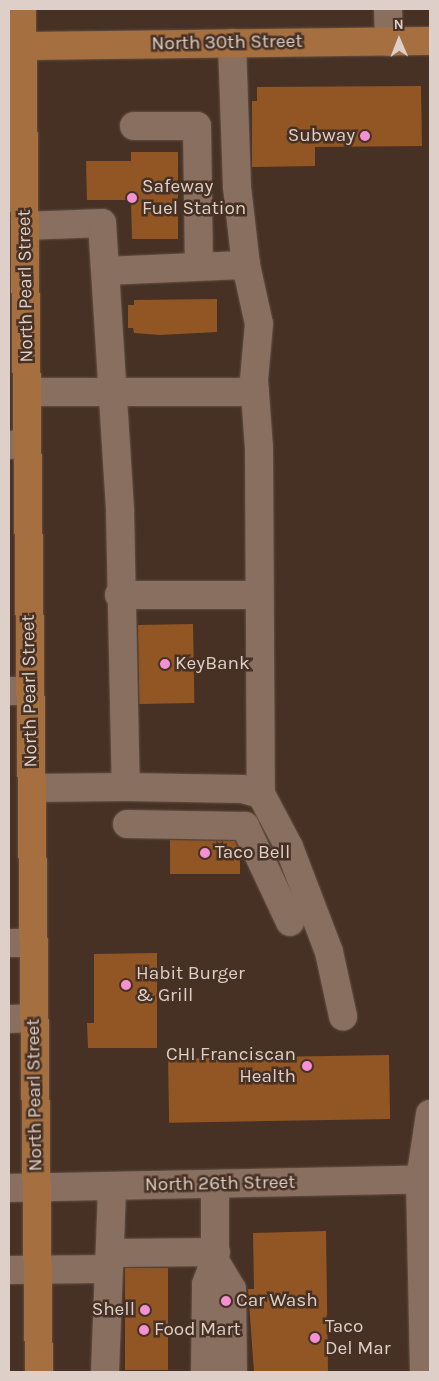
<!DOCTYPE html>
<style>
body{margin:0}
#map{position:relative;width:439px;height:1381px;overflow:hidden;background:#473124;font-family:Karla,sans-serif}
div>[style]{position:absolute}
.building>*{inset:0;background:#925624;transform-origin:0 0}
.roads{filter:drop-shadow(0 0 1px #625045) drop-shadow(0 0 1px #625045)}
.minor>*{height:28px;margin:-14px;padding:0 14px;transform-origin:14px;border-radius:14px;background:#886f60}
.major>*{height:28px;margin:-14px;padding:0 14px;transform-origin:14px;border-radius:14px;background:#a56f3f}
.dots>*{width:14px;height:14px;translate:-50% -50%;box-sizing:border-box;border:2px solid #473124;border-radius:50%}
span{translate:-50% -50%;white-space:nowrap;text-align:center;line-height:1.15;-webkit-text-stroke:5px #473124;paint-order:stroke}
.street-label{font-size:19px;color:#ded0c8}
.poi-label{font-size:19px;color:#ded0c8}
.right{translate:-100% -50%;text-align:right}
.left{translate:0 -50%;text-align:left}
.frame{position:absolute;inset:0;border:10px solid #ded0c8;pointer-events:none}
.north{position:absolute;left:374px;top:15px;width:50px;height:50px;-webkit-text-stroke:4px #473124;paint-order:stroke;rotate:359deg;font-size:14px;font-weight:700;line-height:20px;text-align:center;color:#ded0c8}
.north::after{content:'';display:block;margin:auto;width:18px;height:22px;background:#ded0c8;clip-path:polygon(50% 0,100% 100%,50% 72%,0 100%)}
</style>
<div id="map">
<div class="building">
<i style="clip-path:polygon(421px 86px,422px 146px,315px 147px,315px 166px,252px 167px,252px 101px,257px 101px,257px 87px)"></i>
<i style="clip-path:polygon(131px 152px,178px 152px,178px 239px,132px 239px,131px 200px,87px 200px,86px 161px,131px 161px)"></i>
<i style="clip-path:polygon(217px 299px,217px 332px,160px 335px,134px 333px,133px 328px,128px 328px,128px 305px,134px 305px,134px 300px)"></i>
<i style="left:193px;top:624px;width:79px;height:55px;rotate:89deg"></i>
<i style="clip-path:polygon(170px 840px,235px 841px,240px 852px,240px 874px,170px 874px)"></i>
<i style="clip-path:polygon(157px 953px,157px 1048px,88px 1048px,87px 1023px,94px 1023px,94px 954px)"></i>
<i style="left:389px;top:1055px;width:64px;height:221px;rotate:89deg"></i>
<i style="clip-path:polygon(326px 1231px,328px 1372px,254px 1372px,248px 1289px,254px 1289px,253px 1233px)"></i>
<i style="left:125px;top:1268px;width:43px;height:102px"></i>
</div>
<div class="roads">
<div class="minor">
<i style="left:388px;top:9px;width:33px;rotate:88deg"></i>
<i style="left:232px;top:43px;width:144px;rotate:88deg"></i>
<i style="left:237px;top:187px;width:79px;rotate:83.4deg"></i>
<i style="left:246px;top:265px;width:60px;rotate:77.6deg"></i>
<i style="left:259px;top:324px;width:56px;rotate:95.1deg"></i>
<i style="left:254px;top:380px;width:68px;rotate:85.8deg"></i>
<i style="left:259px;top:448px;width:346px;rotate:89.7deg"></i>
<i style="left:261px;top:794px;width:60px;rotate:62.2deg"></i>
<i style="left:289px;top:847px;width:112px;rotate:69.1deg"></i>
<i style="left:329px;top:952px;width:66px;rotate:77.7deg"></i>
<i style="left:134px;top:126px;width:63px"></i>
<i style="left:197px;top:126px;width:140px;rotate:89.2deg"></i>
<i style="left:25px;top:226px;width:77px;rotate:-2.2deg"></i>
<i style="left:102px;top:223px;width:289px;rotate:86.4deg"></i>
<i style="left:120px;top:511px;width:276px;rotate:88.8deg"></i>
<i style="left:126px;top:787px;width:94px;rotate:179.4deg"></i>
<i style="left:107px;top:271px;width:139px;rotate:-2.5deg"></i>
<i style="left:27px;top:392px;width:228px"></i>
<i style="left:9px;top:445px;width:18px;rotate:-3deg"></i>
<i style="left:119px;top:595px;width:140px"></i>
<i style="left:9px;top:691px;width:21px"></i>
<i style="left:126px;top:787px;width:116px;rotate:1deg"></i>
<i style="left:242px;top:789px;width:20px;rotate:15deg"></i>
<i style="left:127px;top:824px;width:118px;rotate:1deg"></i>
<i style="left:245px;top:826px;width:106px;rotate:64.9deg"></i>
<i style="left:9px;top:943px;width:25px"></i>
<i style="left:9px;top:1019px;width:25px;rotate:-2deg"></i>
<i style="left:9px;top:1188px;width:421px;rotate:-1.2deg"></i>
<i style="left:112px;top:1253px;width:104px;rotate:-0.6deg"></i>
<i style="left:215px;top:1261px;width:33px;rotate:59deg"></i>
<i style="left:232px;top:1289px;width:83px;rotate:89.3deg"></i>
<i style="left:9px;top:1270px;width:98px;rotate:-0.6deg"></i>
<i style="left:105px;top:1372px;width:186px;rotate:-87.8deg"></i>
<i style="left:205px;top:1372px;width:88px;rotate:-89.3deg"></i>
<i style="left:206px;top:1284px;width:25px;rotate:-69deg"></i>
<i style="left:215px;top:1261px;width:76px;rotate:-90deg"></i>
<i style="left:424px;top:1372px;width:192px;rotate:-91.2deg"></i>
<i style="left:420px;top:1180px;width:67px;rotate:-81.4deg"></i>
</div>
<div class="major">
<i style="left:22px;top:9px;width:1363px;rotate:89.29deg"></i>
<i style="left:23px;top:46px;width:407px;rotate:-0.7deg"></i>
</div>
</div>
<div class="dots">
<i style="left:365px;top:136px;background:#f491d3"></i>
<i style="left:132px;top:198px;background:#f491d3"></i>
<i style="left:165px;top:664px;background:#f491d3"></i>
<i style="left:205px;top:853px;background:#f491d3"></i>
<i style="left:126px;top:985px;background:#f491d3"></i>
<i style="left:307px;top:1066px;background:#f491d3"></i>
<i style="left:226px;top:1301px;background:#f491d3"></i>
<i style="left:145px;top:1310px;background:#f491d3"></i>
<i style="left:144px;top:1330px;background:#f491d3"></i>
<i style="left:315px;top:1338px;background:#f491d3"></i>
</div>
<div class="street-label">
<span style="left:227px;top:43px;rotate:-1deg">North 30th Street</span>
<span style="left:26px;top:286px;rotate:-91deg">North Pearl Street</span>
<span style="left:30px;top:691px;rotate:-91deg">North Pearl Street</span>
<span style="left:35px;top:1095px;rotate:-91deg">North Pearl Street</span>
<span style="left:220px;top:1184px;rotate:-1deg">North 26th Street</span>
</div>
<div class="poi-label">
<span class="right" style="left:355px;top:136px">Subway</span>
<span class="left" style="left:142px;top:198px">Safeway<br>Fuel Station</span>
<span class="left" style="left:175px;top:664px">KeyBank</span>
<span class="left" style="left:215px;top:853px">Taco Bell</span>
<span class="left" style="left:136px;top:985px">Habit Burger<br>&amp; Grill</span>
<span class="right" style="left:296px;top:1066px">CHI Franciscan<br>Health</span>
<span class="left" style="left:236px;top:1301px">Car Wash</span>
<span class="right" style="left:135px;top:1310px">Shell</span>
<span class="left" style="left:325px;top:1338px">Taco<br>Del Mar</span>
<span class="left" style="left:154px;top:1330px">Food Mart</span>
</div>
<div class="frame"></div>
<div class="north">N</div>
</div>
